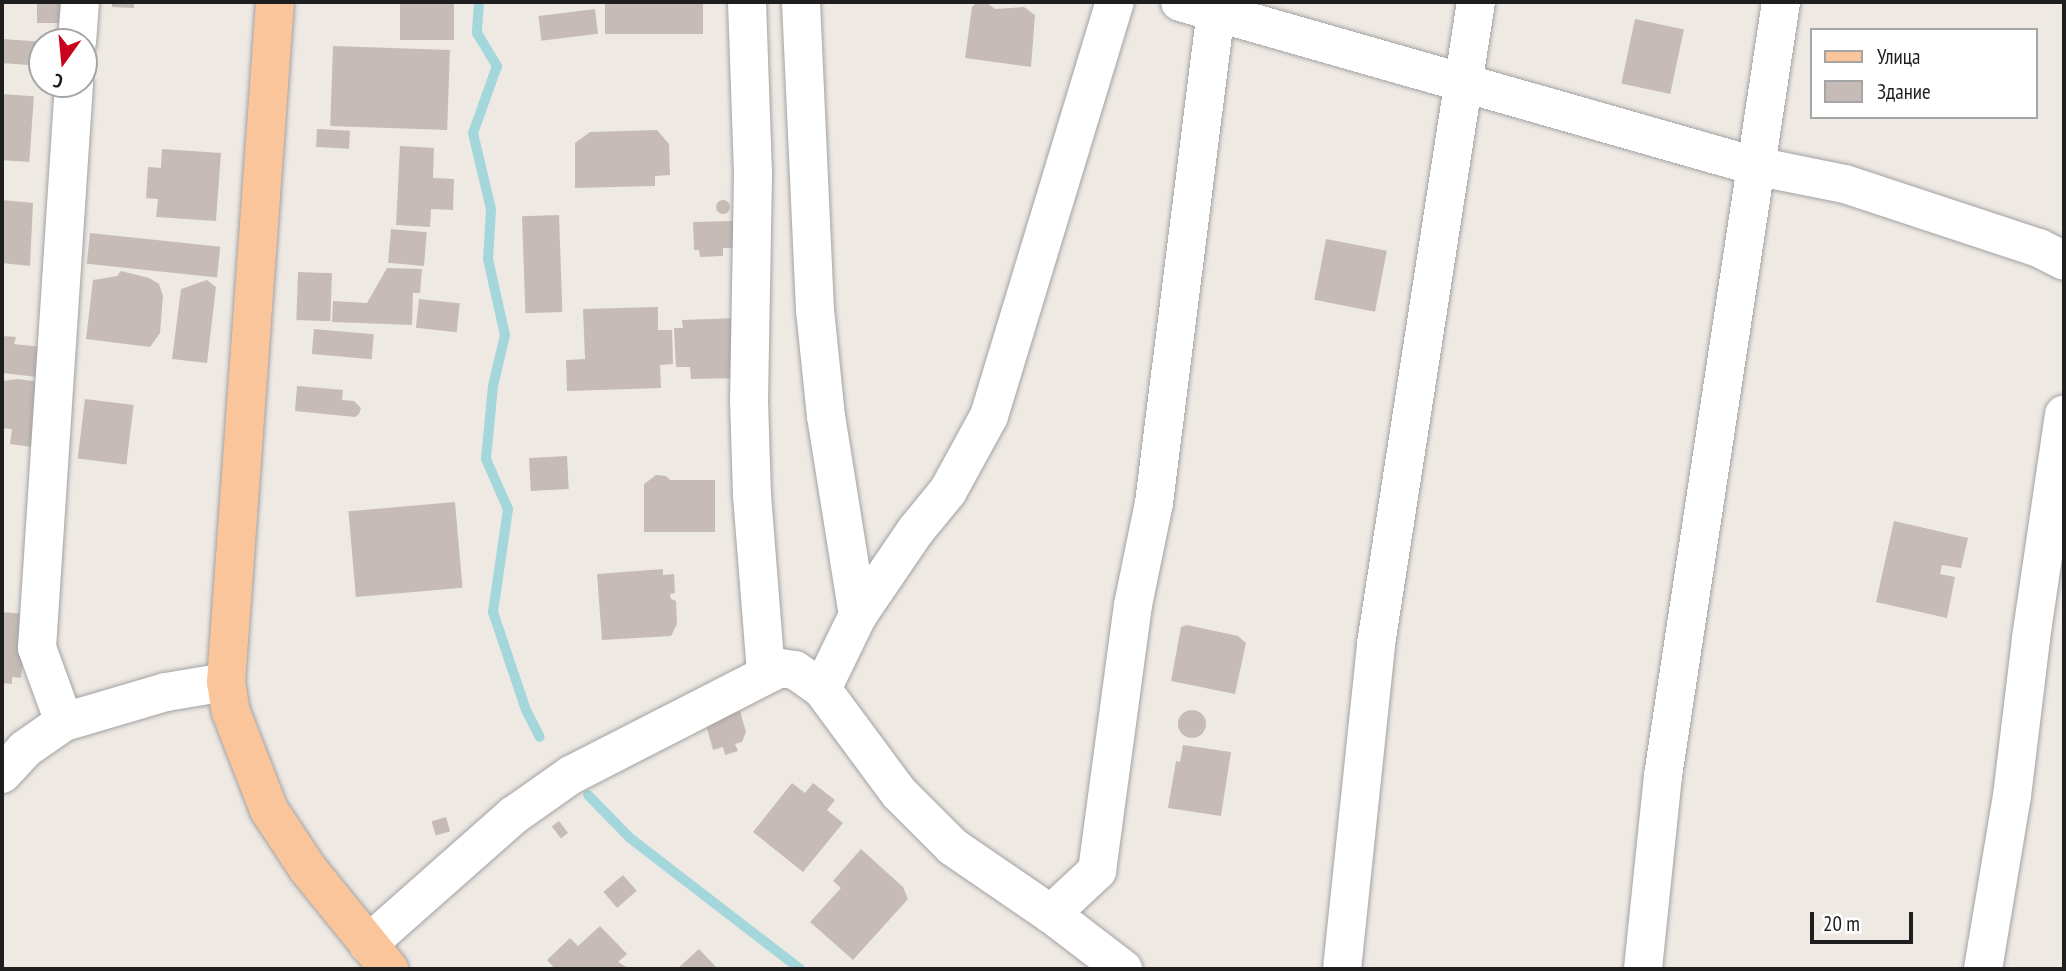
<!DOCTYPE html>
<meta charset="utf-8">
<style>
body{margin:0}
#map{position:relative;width:2066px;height:971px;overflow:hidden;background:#efe9e4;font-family:"PT Sans Narrow",sans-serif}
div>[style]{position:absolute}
.stream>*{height:10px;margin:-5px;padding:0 5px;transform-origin:5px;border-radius:5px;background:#a4d7dc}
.building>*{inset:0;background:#c6bbb7;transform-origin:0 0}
.round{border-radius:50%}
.roads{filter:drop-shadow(0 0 2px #a2a2a2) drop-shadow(0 0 2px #a2a2a2)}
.minor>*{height:38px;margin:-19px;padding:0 19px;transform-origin:19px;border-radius:19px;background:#fff}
.major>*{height:38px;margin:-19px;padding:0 19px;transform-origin:19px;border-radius:19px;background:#fbc59c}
span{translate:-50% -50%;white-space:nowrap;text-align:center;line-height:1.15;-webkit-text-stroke:5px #fff;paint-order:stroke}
.frame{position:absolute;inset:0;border:4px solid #1e1e1e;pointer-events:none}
.legend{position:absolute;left:1810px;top:28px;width:228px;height:91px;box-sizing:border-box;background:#fff;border:2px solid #a5a5a5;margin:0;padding:9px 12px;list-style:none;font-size:21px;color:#1e1e1e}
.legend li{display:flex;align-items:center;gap:14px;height:35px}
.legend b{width:35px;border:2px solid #a5a5a5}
.north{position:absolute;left:28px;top:28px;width:70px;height:70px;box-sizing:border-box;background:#fff;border:2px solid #a5a5a5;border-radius:50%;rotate:195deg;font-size:19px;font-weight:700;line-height:28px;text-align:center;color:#1e1e1e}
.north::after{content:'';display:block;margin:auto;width:24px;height:32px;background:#ca011c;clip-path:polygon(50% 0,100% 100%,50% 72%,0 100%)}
.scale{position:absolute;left:1810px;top:912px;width:103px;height:32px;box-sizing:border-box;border:4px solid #1e1e1e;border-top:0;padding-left:9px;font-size:21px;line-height:24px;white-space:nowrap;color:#1e1e1e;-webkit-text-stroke:5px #fff;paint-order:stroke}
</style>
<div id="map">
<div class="stream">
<i style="left:479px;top:2px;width:31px;rotate:94deg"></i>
<i style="left:477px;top:33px;width:39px;rotate:59deg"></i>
<i style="left:497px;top:66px;width:71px;rotate:109.7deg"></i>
<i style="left:473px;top:133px;width:78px;rotate:76.7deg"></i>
<i style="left:491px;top:209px;width:50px;rotate:93.4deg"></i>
<i style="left:488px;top:259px;width:78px;rotate:77.4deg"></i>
<i style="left:505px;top:335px;width:52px;rotate:103.2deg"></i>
<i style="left:493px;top:386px;width:73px;rotate:95.5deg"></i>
<i style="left:486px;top:459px;width:55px;rotate:66.3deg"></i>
<i style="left:508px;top:509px;width:104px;rotate:98.3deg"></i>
<i style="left:493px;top:612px;width:103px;rotate:71.4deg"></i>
<i style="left:526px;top:710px;width:30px;rotate:63deg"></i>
<i style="left:588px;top:795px;width:60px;rotate:45.7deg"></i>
<i style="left:630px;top:838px;width:215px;rotate:37.6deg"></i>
</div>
<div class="building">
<i style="left:37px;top:2px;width:29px;height:21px"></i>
<i style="clip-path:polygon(112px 2px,134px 2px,134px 8px,112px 7px)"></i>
<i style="left:400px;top:2px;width:54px;height:38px"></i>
<i style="left:605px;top:2px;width:98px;height:32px"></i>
<i style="clip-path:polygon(977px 2px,986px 2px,995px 9px,1024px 7px,1035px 15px,1031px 67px,965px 58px,972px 7px)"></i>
<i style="left:595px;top:9px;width:25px;height:57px;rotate:83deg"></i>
<i style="left:1635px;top:19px;width:50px;height:66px;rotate:12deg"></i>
<i style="left:2px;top:39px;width:40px;height:24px;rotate:4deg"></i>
<i style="left:333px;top:46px;width:117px;height:80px;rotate:2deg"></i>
<i style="left:2px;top:94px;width:32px;height:66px;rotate:4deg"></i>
<i style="left:317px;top:129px;width:33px;height:18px;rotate:3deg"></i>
<i style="clip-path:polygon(657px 130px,669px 144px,670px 175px,655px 176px,655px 186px,575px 188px,575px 143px,590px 132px)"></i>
<i style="clip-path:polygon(400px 146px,434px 148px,433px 178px,454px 179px,453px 210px,431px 209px,430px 227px,396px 225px)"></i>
<i style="clip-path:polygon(162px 149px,221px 153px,216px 221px,156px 217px,158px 199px,146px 198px,148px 167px,161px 168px)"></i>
<i style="clip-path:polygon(2px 200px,33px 203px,30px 266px,2px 263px)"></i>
<i class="round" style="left:716px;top:200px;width:14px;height:14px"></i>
<i style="left:559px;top:215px;width:97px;height:37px;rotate:88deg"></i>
<i style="clip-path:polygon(733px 221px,734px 248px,723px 248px,723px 256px,700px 257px,699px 250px,694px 250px,693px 222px)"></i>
<i style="left:391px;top:229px;width:36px;height:34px;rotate:5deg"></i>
<i style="left:90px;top:233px;width:131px;height:31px;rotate:6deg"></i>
<i style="left:1326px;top:239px;width:62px;height:62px;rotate:11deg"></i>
<i style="clip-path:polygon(387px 268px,422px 269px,420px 293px,413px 293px,412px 325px,332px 322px,333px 301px,367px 303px)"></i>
<i style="clip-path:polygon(121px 271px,149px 278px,159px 284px,163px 296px,160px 333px,150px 347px,86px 339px,93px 280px,117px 276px)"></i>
<i style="left:298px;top:272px;width:34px;height:48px;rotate:2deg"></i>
<i style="clip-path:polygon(207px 280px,216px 287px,207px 363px,172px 359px,181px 289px)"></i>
<i style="left:419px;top:299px;width:41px;height:29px;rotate:6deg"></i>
<i style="clip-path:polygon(658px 307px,658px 330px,672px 330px,673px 364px,660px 365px,661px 388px,567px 391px,566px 360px,585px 359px,583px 309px)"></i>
<i style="clip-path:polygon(739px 318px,741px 378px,691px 379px,690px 367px,676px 367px,674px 328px,683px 328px,682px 320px)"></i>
<i style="left:314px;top:329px;width:60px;height:25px;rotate:5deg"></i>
<i style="clip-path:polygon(2px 336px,16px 337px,14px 344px,41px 347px,38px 377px,2px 373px)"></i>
<i style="clip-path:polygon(18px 379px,40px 382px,32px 447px,10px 444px,12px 429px,2px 428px,2px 381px)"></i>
<i style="clip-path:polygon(297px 386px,343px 390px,342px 400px,354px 401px,361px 408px,359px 414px,355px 417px,295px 411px)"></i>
<i style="left:85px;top:399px;width:49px;height:60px;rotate:7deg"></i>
<i style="left:567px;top:456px;width:33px;height:38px;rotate:87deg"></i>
<i style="clip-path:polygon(656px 475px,666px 476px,670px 480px,715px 480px,715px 532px,644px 532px,644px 484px)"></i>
<i style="left:455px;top:502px;width:86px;height:107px;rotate:85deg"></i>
<i style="clip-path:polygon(1894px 521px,1968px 538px,1961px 568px,1942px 565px,1940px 574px,1955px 577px,1947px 618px,1876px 602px)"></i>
<i style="clip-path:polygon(663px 569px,663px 575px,674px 574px,675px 593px,670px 594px,671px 599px,676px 601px,677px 624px,671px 636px,602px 640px,597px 574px)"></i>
<i style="clip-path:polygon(2px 612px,24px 614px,27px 622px,21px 678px,12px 677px,12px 684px,2px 683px)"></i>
<i style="clip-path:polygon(1187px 625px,1238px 636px,1246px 643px,1235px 694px,1171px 681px,1181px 627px)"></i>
<i class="round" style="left:1178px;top:710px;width:28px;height:28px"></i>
<i style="clip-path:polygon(740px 711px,746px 732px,742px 742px,735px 744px,738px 751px,725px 755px,723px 747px,713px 750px,705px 721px)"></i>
<i style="clip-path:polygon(1183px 745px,1231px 752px,1221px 816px,1168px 808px,1176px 761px,1180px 762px)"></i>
<i style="clip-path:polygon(792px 783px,805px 793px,813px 783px,835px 800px,827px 810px,843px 823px,803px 872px,753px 832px)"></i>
<i style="left:446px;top:817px;width:15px;height:15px;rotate:74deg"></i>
<i style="left:559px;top:821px;width:15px;height:9px;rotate:53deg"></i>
<i style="clip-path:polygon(861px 849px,903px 887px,908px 899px,853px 960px,810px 922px,841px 888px,833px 881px)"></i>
<i style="left:623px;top:875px;width:21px;height:26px;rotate:49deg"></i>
<i style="clip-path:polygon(600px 926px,627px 954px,618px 962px,630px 969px,555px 969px,547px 960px,570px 938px,578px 946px)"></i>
<i style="clip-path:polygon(699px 949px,718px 969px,677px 969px)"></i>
</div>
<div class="roads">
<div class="minor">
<i style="left:747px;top:2px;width:172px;rotate:88deg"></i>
<i style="left:753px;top:174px;width:226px;rotate:91deg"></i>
<i style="left:749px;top:400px;width:95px;rotate:88.2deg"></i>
<i style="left:752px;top:495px;width:179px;rotate:85.5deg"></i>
<i style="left:801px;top:2px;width:308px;rotate:87.4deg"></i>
<i style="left:815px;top:310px;width:107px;rotate:84.1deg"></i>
<i style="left:826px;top:416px;width:202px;rotate:80.9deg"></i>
<i style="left:1180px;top:2px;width:598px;rotate:15.92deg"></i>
<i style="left:1755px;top:166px;width:92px;rotate:11.3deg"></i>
<i style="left:1845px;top:184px;width:204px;rotate:18.3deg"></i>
<i style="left:2039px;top:248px;width:28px;rotate:27deg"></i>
<i style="left:77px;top:42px;width:40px;rotate:-85.7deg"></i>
<i style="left:822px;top:689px;width:82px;rotate:-64.1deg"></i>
<i style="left:858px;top:615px;width:103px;rotate:-55.7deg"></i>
<i style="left:916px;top:530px;width:50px;rotate:-50.6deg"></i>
<i style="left:948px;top:491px;width:85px;rotate:-61.3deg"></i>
<i style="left:989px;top:416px;width:433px;rotate:-73.1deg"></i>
<i style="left:64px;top:722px;width:79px;rotate:-110deg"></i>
<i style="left:37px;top:648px;width:565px;rotate:-86.25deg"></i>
<i style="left:2px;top:774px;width:34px;rotate:-47deg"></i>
<i style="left:25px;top:749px;width:47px;rotate:-34.7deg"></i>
<i style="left:64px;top:722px;width:106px;rotate:-16.4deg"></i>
<i style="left:166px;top:692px;width:61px;rotate:-9.5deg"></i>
<i style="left:1051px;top:914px;width:63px;rotate:-43.1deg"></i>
<i style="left:1097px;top:871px;width:268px;rotate:-82.3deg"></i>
<i style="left:1133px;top:605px;width:104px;rotate:-78.4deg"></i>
<i style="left:1154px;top:503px;width:505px;rotate:-82.83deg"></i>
<i style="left:368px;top:944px;width:195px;rotate:-41.5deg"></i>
<i style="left:514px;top:815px;width:70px;rotate:-35.1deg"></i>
<i style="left:571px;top:775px;width:235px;rotate:-27.1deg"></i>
<i style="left:780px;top:668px;width:15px;rotate:8deg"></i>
<i style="left:795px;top:670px;width:33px;rotate:35deg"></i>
<i style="left:822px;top:689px;width:129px;rotate:53.5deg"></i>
<i style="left:899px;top:793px;width:76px;rotate:45deg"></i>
<i style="left:953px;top:847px;width:119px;rotate:34.4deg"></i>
<i style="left:1051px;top:914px;width:91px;rotate:37.4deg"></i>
<i style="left:1342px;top:969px;width:327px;rotate:-84deg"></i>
<i style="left:1376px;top:644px;width:650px;rotate:-81.15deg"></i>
<i style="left:1643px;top:969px;width:194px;rotate:-84.1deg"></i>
<i style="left:1663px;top:776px;width:783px;rotate:-81.33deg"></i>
<i style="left:1983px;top:969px;width:175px;rotate:-80.5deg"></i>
<i style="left:2012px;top:796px;width:159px;rotate:-83.1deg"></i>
<i style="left:2031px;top:638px;width:226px;rotate:-81.6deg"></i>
</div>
<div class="major">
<i style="left:275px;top:2px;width:682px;rotate:94.12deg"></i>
<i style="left:226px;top:682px;width:30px;rotate:81deg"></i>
<i style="left:231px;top:712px;width:105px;rotate:68.8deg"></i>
<i style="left:269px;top:810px;width:71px;rotate:56.5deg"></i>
<i style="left:308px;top:869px;width:129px;rotate:51deg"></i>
</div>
</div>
<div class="frame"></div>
<ul class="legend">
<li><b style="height:9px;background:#fbc59c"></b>Улица</li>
<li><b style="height:19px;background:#c6bbb7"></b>Здание</li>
</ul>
<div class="north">С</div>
<div class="scale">20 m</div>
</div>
